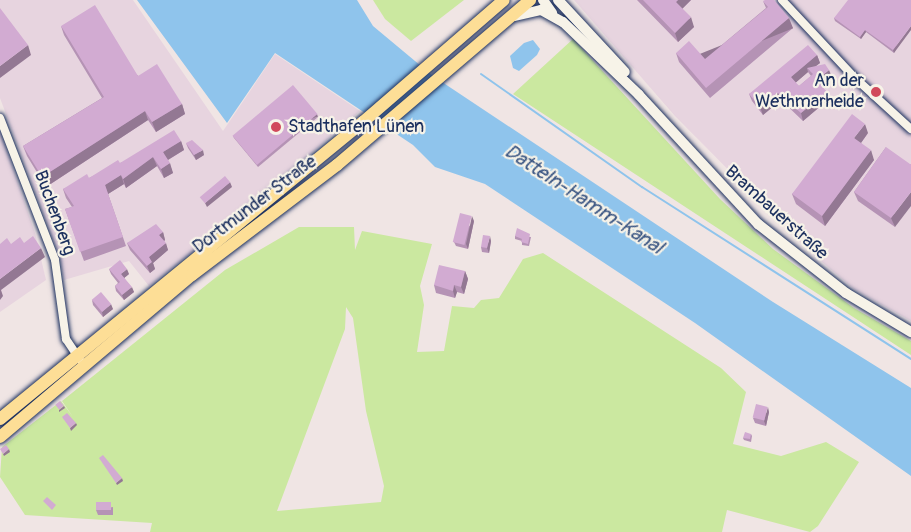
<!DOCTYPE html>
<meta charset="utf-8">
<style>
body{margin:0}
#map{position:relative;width:911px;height:532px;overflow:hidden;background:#f0e5e4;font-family:Pangolin,sans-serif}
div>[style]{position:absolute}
.built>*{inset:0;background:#e7d4df}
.green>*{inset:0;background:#cbe8a0}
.water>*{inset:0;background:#8fc4ec}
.stream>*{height:2px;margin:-1px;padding:0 1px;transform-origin:1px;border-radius:1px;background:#8fc4ec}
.roads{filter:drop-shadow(0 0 2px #1b2f5e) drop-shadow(0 0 2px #1b2f5e)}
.street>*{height:8px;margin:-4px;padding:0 4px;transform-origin:4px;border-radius:4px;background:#f7f3e8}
.secondary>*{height:10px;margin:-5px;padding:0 5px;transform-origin:5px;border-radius:5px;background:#f7f3e8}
.primary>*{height:12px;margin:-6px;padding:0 6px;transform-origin:6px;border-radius:6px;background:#fdde96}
.wall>*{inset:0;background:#b593b5}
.shaded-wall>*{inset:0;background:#937893;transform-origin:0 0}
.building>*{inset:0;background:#d2abd2;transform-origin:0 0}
.dots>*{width:16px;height:16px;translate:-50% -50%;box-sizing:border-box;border:3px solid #f7f3e8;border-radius:50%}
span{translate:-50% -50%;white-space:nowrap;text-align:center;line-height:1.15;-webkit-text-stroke:4.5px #f7f3e8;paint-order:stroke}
.poi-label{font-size:18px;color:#1b2f5e}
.right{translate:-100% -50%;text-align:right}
.left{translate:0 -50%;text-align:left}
.street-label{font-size:18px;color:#1b2f5e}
.water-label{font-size:20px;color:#385482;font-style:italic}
</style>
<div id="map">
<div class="built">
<i style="clip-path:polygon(0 0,133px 0,223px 131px,275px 54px,360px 111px,255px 202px,149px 286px,129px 261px,64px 280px,60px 258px,0 98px)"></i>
<i style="clip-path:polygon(574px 0,911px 0,911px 321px,854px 289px,808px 250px,675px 116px)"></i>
<i style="clip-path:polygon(0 131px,35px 233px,46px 280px,0 312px)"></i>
</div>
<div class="green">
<i style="clip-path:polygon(373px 0,464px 0,411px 41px,385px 19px)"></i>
<i style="clip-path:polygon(573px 39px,720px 199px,773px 249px,854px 308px,911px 341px,911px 355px,513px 94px)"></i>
<i style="clip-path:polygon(evenodd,299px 227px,354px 227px,355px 250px,362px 231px,432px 244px,420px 286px,424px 305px,417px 352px,444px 351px,452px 306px,474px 308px,481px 300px,499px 298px,523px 259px,543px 253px,721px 368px,746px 392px,733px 444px,781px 456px,826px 442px,859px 462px,818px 526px,810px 532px,727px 510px,722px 532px,150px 532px,152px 523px,25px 515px,0 477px,2px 447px,61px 401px,73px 417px,62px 401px,225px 270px,299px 227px,346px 307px,353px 318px,366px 411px,384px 486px,381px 502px,277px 511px,345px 329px,346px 307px)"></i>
</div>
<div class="water">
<i style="clip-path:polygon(137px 0,357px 0,373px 26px,433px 76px,773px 302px,911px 388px,911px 476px,695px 323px,485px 184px,435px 167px,413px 145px,275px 53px,227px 123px)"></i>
<i style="clip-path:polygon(533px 40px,540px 49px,537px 55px,519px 71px,513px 68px,510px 56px,524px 43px)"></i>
</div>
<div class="stream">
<i style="left:481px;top:74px;width:197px;rotate:35.1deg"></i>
<i style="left:642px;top:187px;width:319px;rotate:32.6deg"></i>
</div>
<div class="roads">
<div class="street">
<i style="left:782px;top:0;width:105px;rotate:46.9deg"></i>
<i style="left:854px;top:77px;width:77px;rotate:42.4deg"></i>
<i style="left:0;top:118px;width:152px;rotate:68.8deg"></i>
<i style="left:55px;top:260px;width:80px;rotate:82.1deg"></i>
<i style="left:66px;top:339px;width:25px;rotate:56deg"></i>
</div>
<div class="secondary">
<i style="left:543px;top:0;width:16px;rotate:55deg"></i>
<i style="left:558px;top:0;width:98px;rotate:47.1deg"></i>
<i style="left:515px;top:16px;width:27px;rotate:-13deg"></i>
<i style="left:541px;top:10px;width:25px;rotate:29deg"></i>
<i style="left:563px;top:22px;width:105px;rotate:43.8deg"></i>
<i style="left:639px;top:95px;width:176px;rotate:47.3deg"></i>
<i style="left:758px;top:224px;width:112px;rotate:38.1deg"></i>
<i style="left:846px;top:293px;width:76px;rotate:31deg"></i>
</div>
<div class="primary">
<i style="left:0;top:419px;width:469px;rotate:-39.3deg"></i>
<i style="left:363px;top:122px;width:186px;rotate:-40.9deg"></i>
<i style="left:0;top:437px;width:251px;rotate:-40.2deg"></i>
<i style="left:192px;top:275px;width:182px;rotate:-37.2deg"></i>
<i style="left:337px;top:165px;width:254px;rotate:-40.5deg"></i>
</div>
</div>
<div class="wall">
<i style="clip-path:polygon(637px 0,691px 0,682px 9px,694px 27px,678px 42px)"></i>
<i style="clip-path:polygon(911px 0,894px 53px,866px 32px,861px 39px,835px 21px,834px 18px)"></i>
<i style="clip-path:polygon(763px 1px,793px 28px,710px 98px,679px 62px,676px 53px,705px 59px,766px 8px)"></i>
<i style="clip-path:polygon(61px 26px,182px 104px,185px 114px,156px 132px,148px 120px,46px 187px,27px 156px,23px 146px,102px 98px,64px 35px)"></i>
<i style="clip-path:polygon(evenodd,817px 55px,820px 63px,815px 66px,832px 77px,821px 85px,829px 99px,803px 121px,781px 100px,763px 115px,752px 101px,749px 94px,817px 55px,808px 72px,811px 76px,799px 86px,795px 83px,808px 72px)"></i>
<i style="clip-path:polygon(318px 117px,258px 167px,234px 138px,233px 136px)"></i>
<i style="clip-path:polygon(868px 133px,861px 143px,874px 160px,825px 226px,796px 204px,792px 194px)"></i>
<i style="clip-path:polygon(181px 141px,184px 150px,168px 160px,173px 173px,164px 178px,157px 166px,126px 188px,124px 184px,108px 194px,126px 246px,84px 261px,65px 209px,72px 207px,66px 198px,63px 189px,89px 178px,120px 163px)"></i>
<i style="clip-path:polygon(186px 143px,204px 155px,196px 160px,188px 148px)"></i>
<i style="clip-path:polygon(886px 147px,895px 227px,858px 201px,854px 192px)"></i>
<i style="clip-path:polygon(474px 221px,468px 249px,456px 246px,454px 242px)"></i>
<i style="clip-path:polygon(163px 232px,165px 240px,164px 241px,168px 250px,153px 263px,155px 269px,150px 273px,130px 250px,127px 243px)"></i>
<i style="clip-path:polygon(515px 236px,531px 237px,529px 246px,522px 245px,522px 241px,515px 239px)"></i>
<i style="clip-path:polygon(491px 241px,489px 253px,482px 252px,481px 247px)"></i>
<i style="clip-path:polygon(109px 269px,129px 274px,124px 278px,134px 292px,124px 300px,116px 291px,115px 286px,118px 283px,111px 274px)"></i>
<i style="clip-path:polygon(465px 271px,468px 279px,464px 294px,457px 292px,455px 298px,436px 293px,434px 285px)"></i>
<i style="clip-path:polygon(92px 300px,113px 309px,103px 317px,93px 305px)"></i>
<i style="clip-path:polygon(769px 412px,766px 426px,755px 423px,753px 418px)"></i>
<i style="clip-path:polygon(751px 434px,752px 436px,751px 442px,744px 440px,743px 438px)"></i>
<i style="clip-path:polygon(113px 507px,113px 515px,98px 515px,96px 510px)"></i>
</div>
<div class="shaded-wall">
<i style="clip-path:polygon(678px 0,691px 0,679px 12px,676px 2px)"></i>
<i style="clip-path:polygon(691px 17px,694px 27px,678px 42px,675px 33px)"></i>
<i style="left:789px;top:18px;width:11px;height:109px;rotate:68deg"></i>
<i style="clip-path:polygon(911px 26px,911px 30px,894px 53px,893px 50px)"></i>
<i style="clip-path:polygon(865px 30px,866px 32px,861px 39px,860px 37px)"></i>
<i style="clip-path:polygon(28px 45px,31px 55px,0 78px,0 66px)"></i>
<i style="clip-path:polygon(817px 55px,820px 63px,810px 71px,807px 68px,808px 72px,793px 85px,791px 77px)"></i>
<i style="clip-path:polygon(829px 70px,832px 77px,819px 87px,817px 80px)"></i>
<i style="clip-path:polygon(827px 92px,829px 99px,803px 121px,801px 113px)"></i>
<i style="clip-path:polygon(778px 93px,781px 100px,763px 115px,760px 107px)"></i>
<i style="clip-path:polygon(182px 104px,185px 114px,156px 132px,152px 122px)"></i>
<i style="clip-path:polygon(145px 111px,148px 120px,46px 187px,42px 177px)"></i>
<i style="left:317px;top:114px;width:3px;height:78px;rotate:72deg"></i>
<i style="clip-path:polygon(865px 124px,868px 133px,858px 147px,854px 138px)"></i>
<i style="clip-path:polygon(181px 141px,184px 150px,166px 161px,163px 152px)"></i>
<i style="clip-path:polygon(203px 150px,204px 155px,196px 160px,194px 155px)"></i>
<i style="clip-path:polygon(871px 150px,874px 160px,825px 226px,822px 216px)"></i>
<i style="clip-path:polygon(153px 157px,157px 166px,126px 188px,123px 179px)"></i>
<i style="clip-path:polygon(170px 163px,173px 173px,164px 178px,161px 169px)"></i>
<i style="clip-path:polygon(121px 175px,124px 184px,108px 194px,126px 246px,105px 185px)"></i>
<i style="clip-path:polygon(230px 182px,232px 187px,207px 207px,205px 203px)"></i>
<i style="clip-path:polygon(911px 192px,911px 206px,895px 227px,891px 218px)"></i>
<i style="clip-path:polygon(472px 216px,474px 221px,468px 249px,466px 244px)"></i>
<i style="clip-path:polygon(163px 232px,165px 240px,162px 243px,159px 235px)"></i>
<i style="clip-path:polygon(490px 236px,491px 241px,489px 253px,487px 248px)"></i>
<i style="clip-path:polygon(166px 243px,168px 250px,153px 263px,155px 269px,150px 273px,147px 266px,149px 257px)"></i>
<i style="clip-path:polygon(41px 248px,45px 257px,1px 290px,3px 296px,0 300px,0 279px)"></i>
<i style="clip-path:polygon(127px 269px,129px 274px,123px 279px,121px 274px)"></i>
<i style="clip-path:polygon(465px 271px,468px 279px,464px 294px,461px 287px)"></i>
<i style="clip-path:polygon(454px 285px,457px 292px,455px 298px,453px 291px)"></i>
<i style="clip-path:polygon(132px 287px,134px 292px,124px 300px,122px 295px)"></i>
<i style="clip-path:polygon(111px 304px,113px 309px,103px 317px,102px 312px)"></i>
<i style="clip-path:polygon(64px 406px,65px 408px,59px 412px,59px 410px)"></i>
<i style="clip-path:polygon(768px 407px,769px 412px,766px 426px,764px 421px)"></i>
<i style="clip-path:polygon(76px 423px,77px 425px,71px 431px,70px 428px)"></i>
<i style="clip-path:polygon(9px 449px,10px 452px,4px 456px,3px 454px)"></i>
<i style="clip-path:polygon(122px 478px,123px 481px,117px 485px,116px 483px)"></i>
</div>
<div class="building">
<i style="clip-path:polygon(643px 0,678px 0,676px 2px,691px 17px,675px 33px)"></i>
<i style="clip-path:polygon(765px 0,774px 0,789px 18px,706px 88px,676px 53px,689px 41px,705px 59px,768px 7px,763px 1px)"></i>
<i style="clip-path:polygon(848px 0,911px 0,911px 26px,893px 50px,865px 30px,860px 37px,834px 18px)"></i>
<i style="clip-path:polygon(95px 5px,138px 76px,157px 64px,182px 104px,152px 122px,145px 111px,42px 177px,23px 146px,104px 97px,61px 26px)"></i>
<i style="clip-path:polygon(0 8px,28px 45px,0 66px)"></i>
<i style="clip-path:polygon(808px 45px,817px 55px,791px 77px,799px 86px,813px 74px,807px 68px,825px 64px,829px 70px,817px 80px,827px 92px,801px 113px,778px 93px,760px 107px,749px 94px)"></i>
<i style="left:293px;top:85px;width:38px;height:79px;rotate:50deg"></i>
<i style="clip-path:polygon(852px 114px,865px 124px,854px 138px,871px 150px,822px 216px,792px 194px)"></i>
<i style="clip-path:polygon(174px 130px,181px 141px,163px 152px,170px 163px,161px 169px,153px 157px,123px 179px,121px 175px,105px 185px,123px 237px,80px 252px,65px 209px,74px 206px,63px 189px,87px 174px,89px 178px,118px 160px,120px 163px)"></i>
<i style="clip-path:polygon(192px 140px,203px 150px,194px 155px,186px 143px)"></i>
<i style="clip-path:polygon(886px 147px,910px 164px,911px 164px,911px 192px,891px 218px,854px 192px)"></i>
<i style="left:225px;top:176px;width:8px;height:33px;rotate:50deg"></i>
<i style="left:460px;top:213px;width:12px;height:30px;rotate:14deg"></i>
<i style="clip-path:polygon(156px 224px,163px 232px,159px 235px,166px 243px,149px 257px,152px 262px,147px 266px,127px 243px)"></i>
<i style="clip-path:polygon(517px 228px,530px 234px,528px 244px,521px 242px,522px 239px,515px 236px)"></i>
<i style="clip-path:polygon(483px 235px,490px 236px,487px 248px,481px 247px)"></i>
<i style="clip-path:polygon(33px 236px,41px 248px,0 279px,0 244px,7px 238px,11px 244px,20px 237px,24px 243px)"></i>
<i style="clip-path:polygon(120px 260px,127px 269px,121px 274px,132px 287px,122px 295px,115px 286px,120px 282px,109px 269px)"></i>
<i style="clip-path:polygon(439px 265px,465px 271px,461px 287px,454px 285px,453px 291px,434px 285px)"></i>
<i style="left:101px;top:292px;width:16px;height:12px;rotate:50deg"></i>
<i style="left:60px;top:401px;width:6px;height:6px;rotate:51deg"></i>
<i style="left:756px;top:404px;width:12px;height:14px;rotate:14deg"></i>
<i style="clip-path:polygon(67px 413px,76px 423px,70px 428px,62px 417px)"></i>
<i style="clip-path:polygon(745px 432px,751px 434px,750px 439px,743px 438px)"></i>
<i style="clip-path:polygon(6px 445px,9px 449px,3px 454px,0 449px)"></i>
<i style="clip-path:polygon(103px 455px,122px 478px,116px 483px,99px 458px)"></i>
<i style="clip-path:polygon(47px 497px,56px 505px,52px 510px,43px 501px)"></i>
<i style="left:96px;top:502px;width:15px;height:8px"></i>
</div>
<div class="dots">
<i style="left:876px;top:92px;background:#d1495b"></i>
<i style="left:276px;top:127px;background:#d1495b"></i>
</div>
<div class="poi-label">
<span class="right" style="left:864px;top:92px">An der<br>Wethmarheide</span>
<span class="left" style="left:288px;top:127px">Stadthafen Lünen</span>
</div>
<div class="street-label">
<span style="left:255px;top:205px;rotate:-37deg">Dortmunder Straße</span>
<span style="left:54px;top:213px;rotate:70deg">Buchenberg</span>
<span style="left:776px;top:213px;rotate:42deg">Brambauerstraße</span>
</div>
<div class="water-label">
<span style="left:584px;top:199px;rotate:33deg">Datteln-Hamm-Kanal</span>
</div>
</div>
